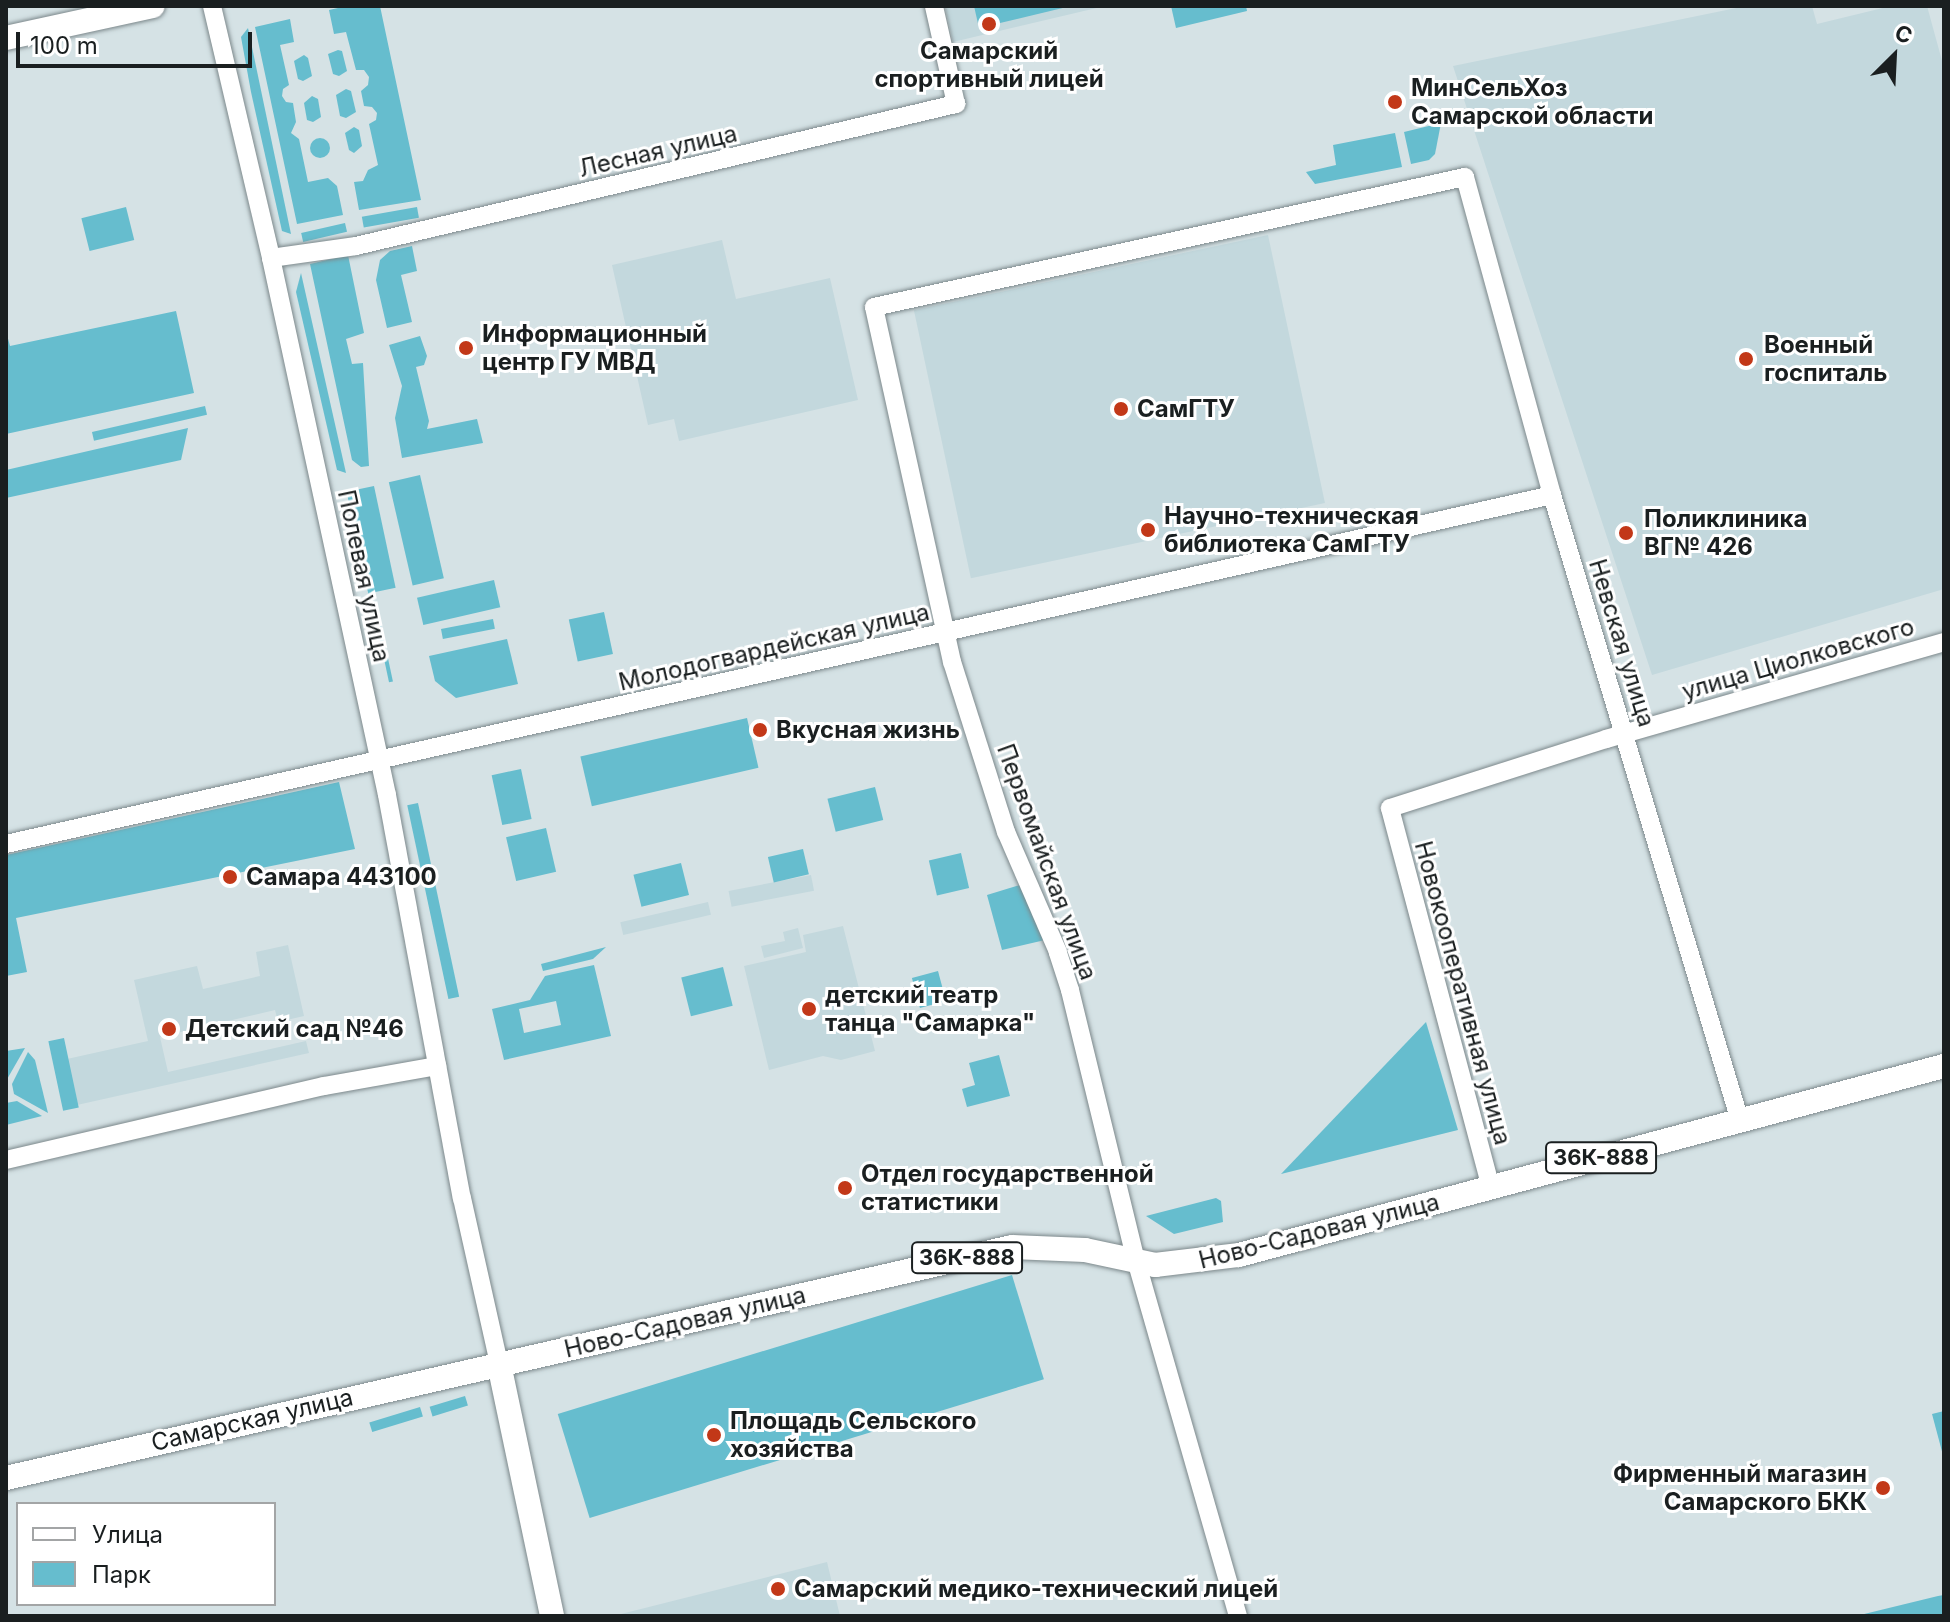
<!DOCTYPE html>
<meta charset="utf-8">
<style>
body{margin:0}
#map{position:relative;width:1950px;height:1622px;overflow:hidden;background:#d5e2e5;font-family:Inter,sans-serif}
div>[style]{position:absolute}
.built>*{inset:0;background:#c3d8dd;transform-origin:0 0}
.green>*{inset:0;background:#66bdce;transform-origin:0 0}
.round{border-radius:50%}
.roads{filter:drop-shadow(0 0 2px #7c888b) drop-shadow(0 0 2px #7c888b)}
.minor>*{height:18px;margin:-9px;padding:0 9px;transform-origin:9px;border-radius:9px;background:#fff}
.major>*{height:24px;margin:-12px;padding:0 12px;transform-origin:12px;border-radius:12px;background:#fff}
.dots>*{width:22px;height:22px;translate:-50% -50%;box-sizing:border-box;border:4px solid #fff;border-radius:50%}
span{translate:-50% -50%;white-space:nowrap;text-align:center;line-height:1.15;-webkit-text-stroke:6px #fff;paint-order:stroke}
.shield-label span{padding:2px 6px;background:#fff;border:2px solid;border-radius:6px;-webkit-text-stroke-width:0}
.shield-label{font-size:22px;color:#1a1f20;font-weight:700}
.poi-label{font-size:24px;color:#1a1f20;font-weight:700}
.left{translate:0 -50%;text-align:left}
.right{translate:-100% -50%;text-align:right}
.street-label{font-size:24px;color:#1a1f20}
.frame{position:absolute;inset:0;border:8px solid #1a1f20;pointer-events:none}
.legend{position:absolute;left:16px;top:1502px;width:260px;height:104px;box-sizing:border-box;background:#fff;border:2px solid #a3a5a6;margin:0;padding:10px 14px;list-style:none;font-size:24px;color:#1a1f20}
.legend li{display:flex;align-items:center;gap:16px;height:40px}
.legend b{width:40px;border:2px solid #a3a5a6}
.north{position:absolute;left:1854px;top:16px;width:80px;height:80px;-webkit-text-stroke:6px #fff;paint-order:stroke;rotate:24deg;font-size:22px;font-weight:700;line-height:32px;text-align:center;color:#1a1f20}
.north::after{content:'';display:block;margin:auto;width:28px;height:36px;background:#1a1f20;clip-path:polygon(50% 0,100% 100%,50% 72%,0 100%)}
.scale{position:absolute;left:16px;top:32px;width:236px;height:36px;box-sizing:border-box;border:4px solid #1a1f20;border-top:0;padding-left:10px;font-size:24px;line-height:28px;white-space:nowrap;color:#1a1f20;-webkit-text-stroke:6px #fff;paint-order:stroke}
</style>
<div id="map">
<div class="built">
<i style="clip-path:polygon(945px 6px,1105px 6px,953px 42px)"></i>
<i style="clip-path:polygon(1746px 6px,1812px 6px,1817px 24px,1891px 6px,1927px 6px,1944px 68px,1944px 589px,1652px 675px,1453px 66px)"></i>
<i style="left:1268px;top:235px;width:274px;height:362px;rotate:78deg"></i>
<i style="clip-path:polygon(722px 240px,736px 299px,830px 278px,858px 400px,679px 441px,674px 419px,648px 425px,612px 265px)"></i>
<i style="left:811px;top:875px;width:16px;height:84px;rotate:79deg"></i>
<i style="left:708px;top:902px;width:13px;height:90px;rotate:77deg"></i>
<i style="clip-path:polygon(843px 926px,875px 1051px,841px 1060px,823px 1056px,769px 1070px,744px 966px,806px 952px,803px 935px)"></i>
<i style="clip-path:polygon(798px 928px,803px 948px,764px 958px,761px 946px,785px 941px,783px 932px)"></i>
<i style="clip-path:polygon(288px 945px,304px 1016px,278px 1022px,275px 1010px,160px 1037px,168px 1072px,306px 1041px,309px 1053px,77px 1105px,67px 1059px,148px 1041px,134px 980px,197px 966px,203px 989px,260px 976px,256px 952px)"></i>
<i style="clip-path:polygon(827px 1562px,840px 1616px,617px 1616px,617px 1615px)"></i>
</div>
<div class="green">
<i style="clip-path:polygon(347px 6px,380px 6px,421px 200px,359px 210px,354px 182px,363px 181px,368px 170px,378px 165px,369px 124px,376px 120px,377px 113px,372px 107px,364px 106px,361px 91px,368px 85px,369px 77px,364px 70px,356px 70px,346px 32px,334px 34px,329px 10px)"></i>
<i style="clip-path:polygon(974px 6px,1071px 6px,979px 28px)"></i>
<i style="clip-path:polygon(1171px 6px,1246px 6px,1247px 11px,1176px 28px)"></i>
<i style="clip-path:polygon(290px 19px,294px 42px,280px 45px,289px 85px,283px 89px,282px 96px,286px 102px,293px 103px,296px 122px,291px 133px,299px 139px,308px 182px,328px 178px,337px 186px,343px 215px,297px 224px,255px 27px)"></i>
<i style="clip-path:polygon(248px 28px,291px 234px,282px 231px,251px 92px,241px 37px)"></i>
<i style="clip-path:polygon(338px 50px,342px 51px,347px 71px,339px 76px,333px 74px,328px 54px)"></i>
<i style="clip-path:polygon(304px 55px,308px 58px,312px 76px,303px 81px,298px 79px,294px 61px)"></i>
<i style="clip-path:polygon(346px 89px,351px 91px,356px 112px,346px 118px,340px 116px,336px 95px)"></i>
<i style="clip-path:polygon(312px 96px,318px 99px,321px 117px,313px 122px,307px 120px,304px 103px)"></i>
<i style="clip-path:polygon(1441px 123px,1435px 154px,1429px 160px,1411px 164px,1404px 132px)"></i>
<i style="clip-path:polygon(354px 127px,359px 130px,362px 146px,354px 153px,349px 150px,345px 133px)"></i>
<i style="clip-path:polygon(1395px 133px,1402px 167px,1315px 184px,1306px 172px,1336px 165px,1333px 145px)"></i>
<i class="round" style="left:310px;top:138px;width:20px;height:20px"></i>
<i style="left:126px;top:207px;width:34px;height:46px;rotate:76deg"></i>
<i style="left:417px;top:207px;width:11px;height:56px;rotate:80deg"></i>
<i style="left:345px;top:223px;width:9px;height:45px;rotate:77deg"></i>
<i style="clip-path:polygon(412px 246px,417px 271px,401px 275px,412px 322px,387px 328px,376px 280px,380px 260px,390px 251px)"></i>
<i style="clip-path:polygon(348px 255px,364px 333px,346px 339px,352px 364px,363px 363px,369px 466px,361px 467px,352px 460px,310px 264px)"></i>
<i style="clip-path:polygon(301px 273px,346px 473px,337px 470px,296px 292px)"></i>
<i style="clip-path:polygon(176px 311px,194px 393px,6px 434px,6px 331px,10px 346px)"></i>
<i style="clip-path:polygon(420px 336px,427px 356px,424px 365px,416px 367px,429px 421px,427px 429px,477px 419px,483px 443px,402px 458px,395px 418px,402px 386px,389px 345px)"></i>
<i style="left:205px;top:406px;width:9px;height:116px;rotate:77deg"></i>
<i style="clip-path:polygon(188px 428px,181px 460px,6px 498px,6px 470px)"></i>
<i style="left:420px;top:475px;width:106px;height:32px;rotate:77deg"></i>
<i style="left:374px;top:486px;width:104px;height:28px;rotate:78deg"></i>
<i style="left:494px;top:580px;width:28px;height:79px;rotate:77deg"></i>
<i style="left:604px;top:612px;width:43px;height:36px;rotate:78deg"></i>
<i style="left:379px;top:616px;width:67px;height:4px;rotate:78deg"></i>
<i style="left:493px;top:619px;width:10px;height:53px;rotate:79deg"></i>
<i style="clip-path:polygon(507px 639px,518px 684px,456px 698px,435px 681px,429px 656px)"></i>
<i style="left:747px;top:718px;width:51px;height:171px;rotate:77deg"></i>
<i style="left:521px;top:769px;width:51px;height:30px;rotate:78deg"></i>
<i style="clip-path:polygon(339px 782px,355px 849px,16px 918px,27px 972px,6px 976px,6px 855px)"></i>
<i style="left:875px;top:787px;width:34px;height:49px;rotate:76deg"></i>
<i style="left:418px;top:803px;width:198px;height:11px;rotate:78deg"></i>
<i style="left:546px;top:828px;width:45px;height:41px;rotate:77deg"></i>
<i style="left:803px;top:849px;width:26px;height:36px;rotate:77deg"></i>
<i style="left:961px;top:853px;width:36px;height:33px;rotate:77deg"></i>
<i style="left:681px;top:863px;width:33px;height:49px;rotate:76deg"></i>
<i style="clip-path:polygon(1023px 884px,1045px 940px,1002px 950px,987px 895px)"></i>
<i style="clip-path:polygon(606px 947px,593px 959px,543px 971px,541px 964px)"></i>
<i style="clip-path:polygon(evenodd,594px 965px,611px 1036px,504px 1060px,492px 1009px,530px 1000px,545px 976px,594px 965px,556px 1001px,561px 1025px,524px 1033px,519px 1009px,556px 1001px)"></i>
<i style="left:723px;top:967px;width:40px;height:43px;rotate:76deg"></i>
<i style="left:938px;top:971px;width:31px;height:27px;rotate:75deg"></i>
<i style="clip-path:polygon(1426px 1022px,1458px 1130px,1281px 1174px)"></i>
<i style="left:64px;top:1038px;width:71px;height:16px;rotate:78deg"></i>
<i style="clip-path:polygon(25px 1048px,6px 1081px,6px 1051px)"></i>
<i style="clip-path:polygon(28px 1052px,35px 1060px,48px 1113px,14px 1094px,12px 1084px)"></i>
<i style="clip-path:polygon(999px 1055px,1010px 1096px,967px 1107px,962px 1089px,975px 1085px,969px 1063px)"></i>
<i style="clip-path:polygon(17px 1101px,42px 1116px,6px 1125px,6px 1103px)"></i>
<i style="clip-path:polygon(1216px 1198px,1221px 1201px,1223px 1222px,1174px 1234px,1146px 1216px)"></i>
<i style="left:1012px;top:1275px;width:109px;height:475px;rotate:73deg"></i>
<i style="left:465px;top:1396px;width:10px;height:37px;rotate:73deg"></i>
<i style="left:420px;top:1407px;width:10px;height:53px;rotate:73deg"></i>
<i style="clip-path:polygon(1944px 1411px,1944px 1459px,1932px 1414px)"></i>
<i style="clip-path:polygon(1944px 1595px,1944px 1616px,1856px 1616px,1938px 1596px)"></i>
</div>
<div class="roads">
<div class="minor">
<i style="left:212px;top:6px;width:259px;rotate:76.8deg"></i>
<i style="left:271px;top:258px;width:549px;rotate:77.81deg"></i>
<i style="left:387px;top:795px;width:410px;rotate:79.5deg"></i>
<i style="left:462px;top:1198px;width:170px;rotate:77.4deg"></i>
<i style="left:271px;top:258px;width:86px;rotate:-8deg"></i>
<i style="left:356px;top:246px;width:617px;rotate:-13.32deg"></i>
<i style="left:956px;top:104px;width:100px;rotate:-102.7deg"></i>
<i style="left:6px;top:844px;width:1585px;rotate:-12.72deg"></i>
<i style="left:6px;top:1160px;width:326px;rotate:-13.1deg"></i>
<i style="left:324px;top:1086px;width:115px;rotate:-10deg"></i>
<i style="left:1491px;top:1188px;width:393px;rotate:-104.9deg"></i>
<i style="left:1390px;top:808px;width:227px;rotate:-17.7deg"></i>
<i style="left:1606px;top:739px;width:352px;rotate:-16deg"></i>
<i style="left:1238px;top:1616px;width:369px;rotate:-106deg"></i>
<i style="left:1136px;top:1261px;width:279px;rotate:-103.7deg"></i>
<i style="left:1070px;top:990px;width:40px;rotate:-108deg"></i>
<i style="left:1058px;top:952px;width:131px;rotate:-113.4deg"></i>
<i style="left:1006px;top:832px;width:178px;rotate:-107.6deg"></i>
<i style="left:952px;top:662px;width:363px;rotate:-102.4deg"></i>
<i style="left:874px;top:307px;width:605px;rotate:-12.41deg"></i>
<i style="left:1465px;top:177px;width:330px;rotate:74.7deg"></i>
<i style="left:1552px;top:495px;width:654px;rotate:73.28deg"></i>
</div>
<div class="major">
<i style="left:6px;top:38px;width:150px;rotate:-12.3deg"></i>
<i style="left:499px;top:1364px;width:258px;rotate:78.1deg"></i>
<i style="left:6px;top:1478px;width:1032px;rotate:-12.93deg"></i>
<i style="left:1012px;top:1247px;width:73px;rotate:2.4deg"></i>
<i style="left:1085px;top:1250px;width:72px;rotate:12.1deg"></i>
<i style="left:1155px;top:1265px;width:85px;rotate:-6.8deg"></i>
<i style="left:1239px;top:1255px;width:730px;rotate:-15.01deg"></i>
</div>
</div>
<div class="dots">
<i style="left:989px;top:24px;background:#c23818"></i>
<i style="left:1395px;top:102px;background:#c23818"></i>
<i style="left:466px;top:348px;background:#c23818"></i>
<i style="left:1746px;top:359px;background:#c23818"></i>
<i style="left:1121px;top:409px;background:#c23818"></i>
<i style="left:1148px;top:530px;background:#c23818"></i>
<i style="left:1626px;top:533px;background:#c23818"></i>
<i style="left:760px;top:730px;background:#c23818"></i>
<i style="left:230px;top:877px;background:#c23818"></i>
<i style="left:809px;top:1009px;background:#c23818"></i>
<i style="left:169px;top:1029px;background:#c23818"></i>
<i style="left:845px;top:1188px;background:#c23818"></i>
<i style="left:714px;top:1435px;background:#c23818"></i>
<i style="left:1883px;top:1488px;background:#c23818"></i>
<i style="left:778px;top:1589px;background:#c23818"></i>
</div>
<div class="shield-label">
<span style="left:1601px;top:1158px">36К-888</span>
<span style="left:967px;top:1258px">36К-888</span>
</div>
<div class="poi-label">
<span style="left:989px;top:65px">Самарский<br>спортивный лицей</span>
<span class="left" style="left:1411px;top:102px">МинСельХоз<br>Самарской области</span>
<span class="left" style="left:482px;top:348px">Информационный<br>центр ГУ МВД</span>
<span class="left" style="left:1764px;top:359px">Военный<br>госпиталь</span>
<span class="left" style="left:1137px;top:409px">СамГТУ</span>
<span class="left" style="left:1164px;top:530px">Научно-техническая<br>библиотека СамГТУ</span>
<span class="left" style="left:1644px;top:533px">Поликлиника<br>ВГ№ 426</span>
<span class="left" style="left:776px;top:730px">Вкусная жизнь</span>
<span class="left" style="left:246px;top:877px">Самара 443100</span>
<span class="left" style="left:825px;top:1009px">детский театр<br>танца "Самарка"</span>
<span class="left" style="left:185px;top:1029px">Детский сад №46</span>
<span class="left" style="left:861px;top:1188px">Отдел государственной<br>статистики</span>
<span class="left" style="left:730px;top:1435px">Площадь Сельского<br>хозяйства</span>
<span class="right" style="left:1867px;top:1488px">Фирменный магазин<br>Самарского БКК</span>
<span class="left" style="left:794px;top:1589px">Самарский медико-технический лицей</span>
</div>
<div class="street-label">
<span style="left:658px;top:151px;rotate:-13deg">Лесная улица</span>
<span style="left:364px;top:576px;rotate:78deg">Полевая улица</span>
<span style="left:1622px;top:643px;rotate:73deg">Невская улица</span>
<span style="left:774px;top:647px;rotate:-13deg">Молодогвардейская улица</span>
<span style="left:1798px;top:659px;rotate:-16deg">улица Циолковского</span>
<span style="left:1047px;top:862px;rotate:70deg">Первомайская улица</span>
<span style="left:1463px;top:993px;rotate:75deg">Новокооперативная улица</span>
<span style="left:1319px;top:1231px;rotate:-14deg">Ново-Садовая улица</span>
<span style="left:685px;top:1322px;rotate:-13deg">Ново-Садовая улица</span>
<span style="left:252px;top:1420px;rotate:-13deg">Самарская улица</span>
</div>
<div class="frame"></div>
<ul class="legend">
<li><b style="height:10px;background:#fff"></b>Улица</li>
<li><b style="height:22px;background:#66bdce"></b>Парк</li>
</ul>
<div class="north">С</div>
<div class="scale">100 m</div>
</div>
